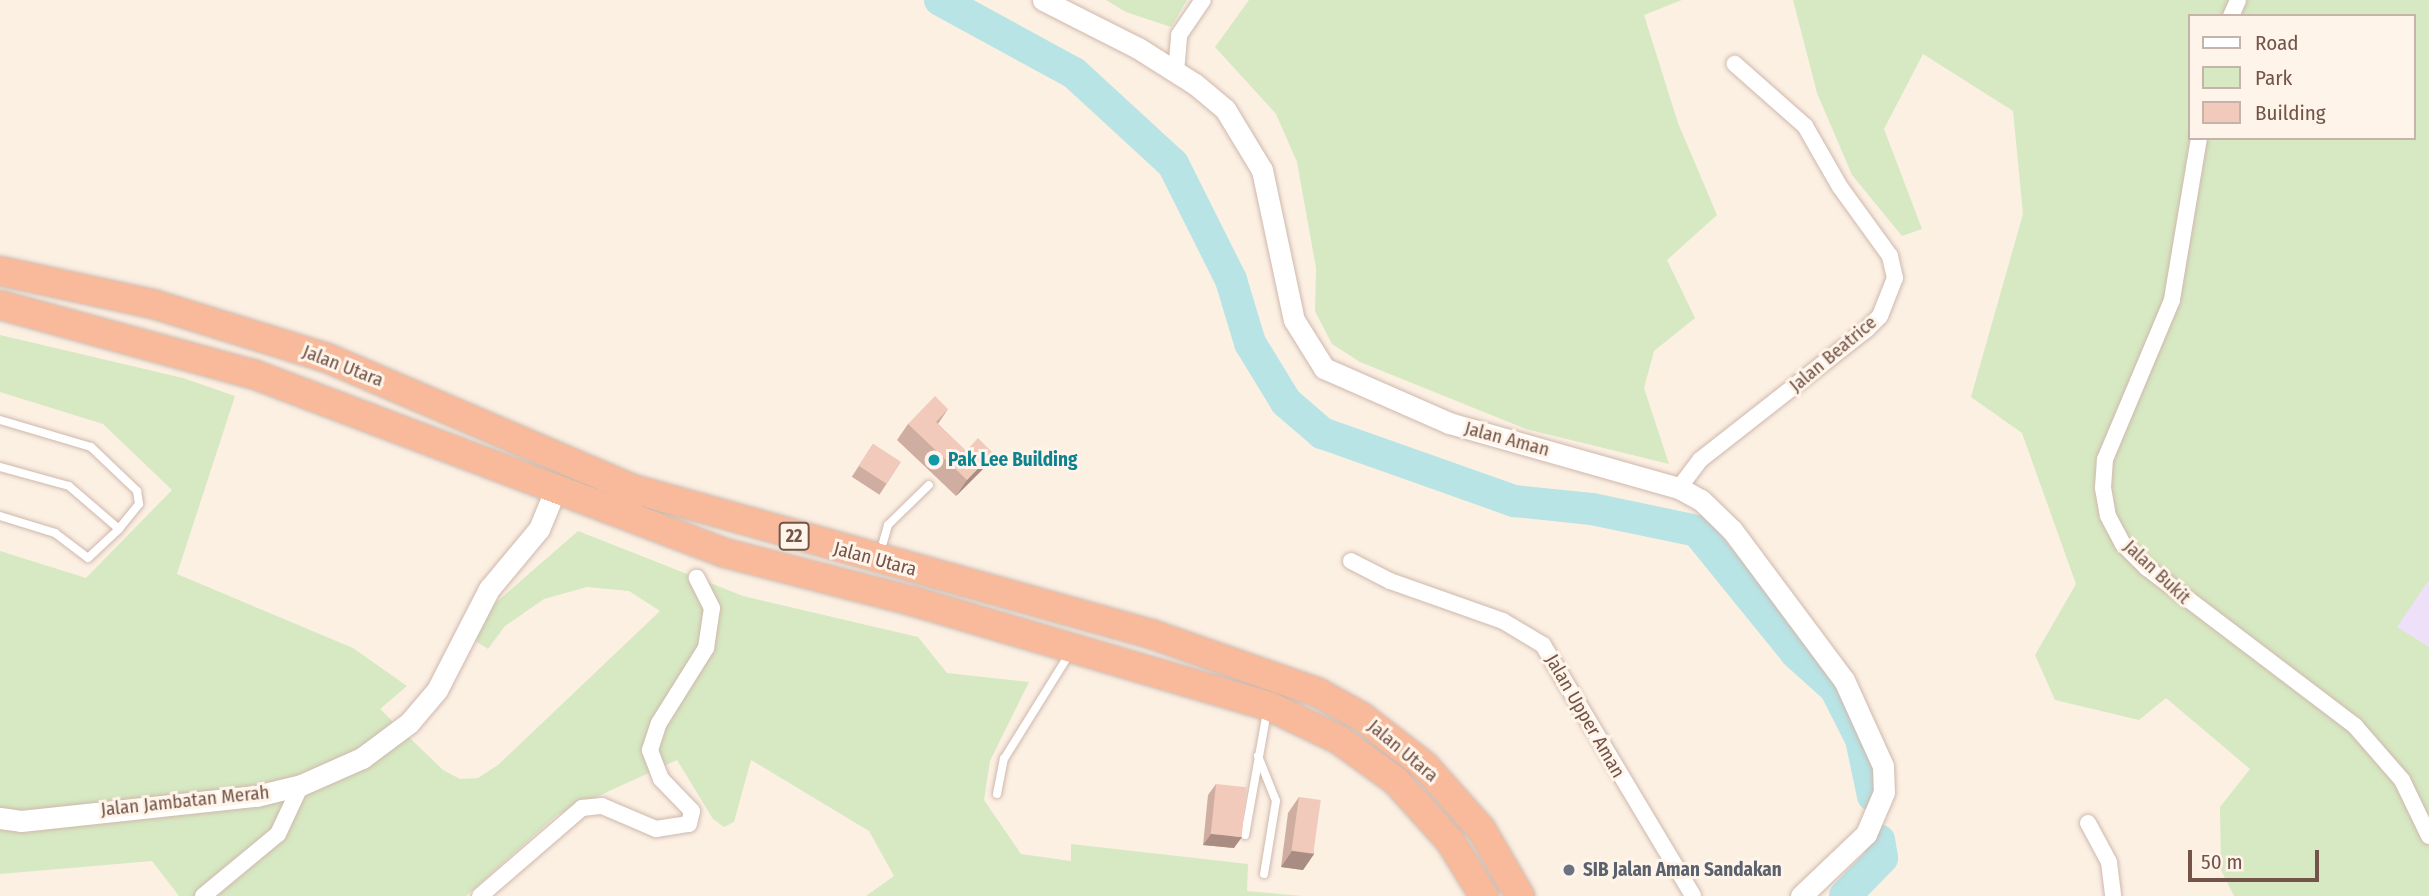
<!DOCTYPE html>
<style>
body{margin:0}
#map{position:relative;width:2429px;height:896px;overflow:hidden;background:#fcf0e3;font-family:"Fira Sans Condensed",sans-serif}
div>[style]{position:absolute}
.education>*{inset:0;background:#ede0f8}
.green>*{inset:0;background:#d6e9c2}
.river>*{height:32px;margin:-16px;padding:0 16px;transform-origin:16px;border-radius:16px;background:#b8e4e5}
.roads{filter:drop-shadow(0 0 2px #cfb8ad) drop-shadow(0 0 2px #cfb8ad)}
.service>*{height:8px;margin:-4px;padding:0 4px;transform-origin:4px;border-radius:4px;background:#fff}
.minor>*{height:16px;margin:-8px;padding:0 8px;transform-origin:8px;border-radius:8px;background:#fff}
.tertiary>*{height:21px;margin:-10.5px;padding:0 10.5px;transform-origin:10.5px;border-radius:10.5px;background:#fff}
.trunk>*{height:28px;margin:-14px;padding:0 14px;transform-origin:14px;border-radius:14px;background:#f8ba9b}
.wall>*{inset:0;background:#cfaea1;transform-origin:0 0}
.shaded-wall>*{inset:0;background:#a98d83}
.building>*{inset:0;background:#f1cabb;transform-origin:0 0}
.dots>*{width:19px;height:19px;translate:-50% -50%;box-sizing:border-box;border:4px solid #fff4e9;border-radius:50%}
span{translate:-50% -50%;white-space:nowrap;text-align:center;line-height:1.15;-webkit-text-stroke:6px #fff4e9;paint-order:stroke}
.shield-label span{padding:2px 5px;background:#fff4e9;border:2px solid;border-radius:5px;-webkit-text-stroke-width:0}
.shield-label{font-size:18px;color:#745449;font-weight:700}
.street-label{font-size:19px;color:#745449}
.culture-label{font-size:19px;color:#0d838f;font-weight:700}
.left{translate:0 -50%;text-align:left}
.worship-label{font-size:19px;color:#5b616d;font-weight:700}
.legend{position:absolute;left:2188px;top:14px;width:228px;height:126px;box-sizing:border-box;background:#fff4e9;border:2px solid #c7b4a9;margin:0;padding:9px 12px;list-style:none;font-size:21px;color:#745449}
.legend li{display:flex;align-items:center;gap:14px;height:35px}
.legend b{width:35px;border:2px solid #c7b4a9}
.scale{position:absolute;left:2188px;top:850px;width:131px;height:32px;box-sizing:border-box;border:4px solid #745449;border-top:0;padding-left:9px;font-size:21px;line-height:24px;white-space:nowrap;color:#745449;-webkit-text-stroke:5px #fff4e9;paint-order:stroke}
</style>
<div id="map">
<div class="education">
<i style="clip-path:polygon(2429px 580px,2429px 647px,2396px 627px)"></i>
</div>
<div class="green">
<i style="clip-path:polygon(1106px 0,1187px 0,1171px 27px,1126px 12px)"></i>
<i style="clip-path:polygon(1249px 0,1682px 0,1644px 15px,1678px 123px,1717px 215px,1667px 260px,1695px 318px,1654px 351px,1644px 388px,1669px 464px,1526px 429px,1360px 362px,1332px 344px,1315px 311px,1316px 268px,1297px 162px,1276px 114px,1215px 47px)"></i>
<i style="clip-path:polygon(evenodd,1793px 0,2429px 0,2429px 580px,2397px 627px,2429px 647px,2429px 896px,2234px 896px,2221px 870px,2220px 807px,2250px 769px,2166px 698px,2139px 720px,2055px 700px,2035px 655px,2076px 584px,2022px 433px,1971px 397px,2023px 214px,2013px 111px,1923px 54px,1884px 129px,1922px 229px,1902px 236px,1852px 175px,1817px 93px,1793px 0,2189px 16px,2413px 16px,2413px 138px,2189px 138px,2189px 16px)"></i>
<i style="clip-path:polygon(0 335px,183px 378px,235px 396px,177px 574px,353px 648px,407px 686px,380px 709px,443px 770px,460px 779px,478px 778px,498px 765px,660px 611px,629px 591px,587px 587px,544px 599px,505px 626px,488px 649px,469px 637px,484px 613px,578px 531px,743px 596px,918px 637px,947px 673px,1029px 682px,990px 761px,984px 800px,1021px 854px,1071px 861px,1071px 844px,1248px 864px,1247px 891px,1303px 896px,866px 896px,894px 876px,869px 831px,751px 760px,734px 822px,724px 827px,713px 819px,677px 760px,557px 815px,466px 896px,179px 896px,152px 861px,0 874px,0 551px,86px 578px,172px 490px,103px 424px,0 392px)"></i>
</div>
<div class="river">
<i style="left:940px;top:0;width:153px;rotate:28.6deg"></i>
<i style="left:1074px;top:73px;width:134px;rotate:42.6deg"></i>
<i style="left:1173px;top:164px;width:130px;rotate:63.4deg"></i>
<i style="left:1231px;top:280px;width:66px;rotate:73.2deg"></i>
<i style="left:1250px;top:343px;width:69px;rotate:58.6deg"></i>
<i style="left:1286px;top:402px;width:48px;rotate:40.7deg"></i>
<i style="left:1322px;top:433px;width:204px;rotate:19.5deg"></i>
<i style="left:1514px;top:501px;width:78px;rotate:5.9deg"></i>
<i style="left:1592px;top:509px;width:107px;rotate:11.8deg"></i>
<i style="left:1697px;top:531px;width:157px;rotate:50.9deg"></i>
<i style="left:1796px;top:653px;width:52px;rotate:41.9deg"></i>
<i style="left:1835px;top:688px;width:57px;rotate:63deg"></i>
<i style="left:1861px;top:739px;width:58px;rotate:78.1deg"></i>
<i style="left:1845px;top:896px;width:53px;rotate:-45.8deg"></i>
<i style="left:1882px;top:858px;width:18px;rotate:-99deg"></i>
</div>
<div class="roads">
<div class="service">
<i style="left:0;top:420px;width:95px;rotate:16.5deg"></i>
<i style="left:91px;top:447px;width:64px;rotate:43.7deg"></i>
<i style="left:137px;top:491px;width:13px;rotate:81deg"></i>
<i style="left:139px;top:504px;width:32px;rotate:129deg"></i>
<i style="left:119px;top:529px;width:66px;rotate:-139.3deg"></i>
<i style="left:69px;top:486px;width:72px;rotate:-164.6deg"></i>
<i style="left:0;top:516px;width:58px;rotate:17.2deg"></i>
<i style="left:55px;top:533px;width:41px;rotate:37.1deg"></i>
<i style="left:88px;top:558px;width:42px;rotate:-43.1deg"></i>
<i style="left:880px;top:553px;width:29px;rotate:-74deg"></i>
<i style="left:888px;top:525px;width:57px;rotate:-44.3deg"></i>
<i style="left:1258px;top:756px;width:48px;rotate:68.2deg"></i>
<i style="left:1276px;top:801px;width:74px;rotate:99.3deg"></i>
<i style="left:997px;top:794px;width:36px;rotate:-79deg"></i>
<i style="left:1004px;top:759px;width:125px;rotate:-58.1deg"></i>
<i style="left:1245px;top:835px;width:125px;rotate:-79.9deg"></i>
</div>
<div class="minor">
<i style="left:2231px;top:16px;width:17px;rotate:-66deg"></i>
<i style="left:1176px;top:72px;width:37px;rotate:-85deg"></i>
<i style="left:1179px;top:35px;width:42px;rotate:-55.6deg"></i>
<i style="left:2199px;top:138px;width:164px;rotate:99.5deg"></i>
<i style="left:2172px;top:300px;width:173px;rotate:112.8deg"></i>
<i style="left:2105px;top:459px;width:29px;rotate:94deg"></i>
<i style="left:2103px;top:488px;width:28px;rotate:80deg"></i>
<i style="left:2108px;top:516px;width:32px;rotate:62deg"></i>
<i style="left:2123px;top:544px;width:34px;rotate:45deg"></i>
<i style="left:2147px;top:568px;width:261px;rotate:37.2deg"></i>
<i style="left:2355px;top:726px;width:72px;rotate:49deg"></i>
<i style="left:2402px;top:780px;width:62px;rotate:64.3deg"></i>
<i style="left:1679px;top:488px;width:35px;rotate:-53deg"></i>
<i style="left:1700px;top:460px;width:212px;rotate:-38.1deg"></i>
<i style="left:1867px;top:329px;width:18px;rotate:-45deg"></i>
<i style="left:1880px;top:316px;width:41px;rotate:-68.5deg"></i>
<i style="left:1895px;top:278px;width:23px;rotate:-103deg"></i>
<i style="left:1890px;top:256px;width:85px;rotate:-125.9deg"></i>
<i style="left:1840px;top:187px;width:70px;rotate:-119.8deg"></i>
<i style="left:1805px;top:126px;width:94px;rotate:-138.5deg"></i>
<i style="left:1351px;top:561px;width:44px;rotate:27.1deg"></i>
<i style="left:1390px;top:581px;width:120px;rotate:19.5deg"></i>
<i style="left:1503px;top:621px;width:47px;rotate:31deg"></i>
<i style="left:1543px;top:645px;width:292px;rotate:59.1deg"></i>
<i style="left:2088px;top:823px;width:44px;rotate:61.7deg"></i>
<i style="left:2109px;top:862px;width:34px;rotate:83deg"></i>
<i style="left:203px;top:896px;width:97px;rotate:-39.6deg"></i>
<i style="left:278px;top:834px;width:54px;rotate:-64.9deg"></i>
<i style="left:480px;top:896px;width:135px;rotate:-40.8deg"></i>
<i style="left:582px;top:808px;width:20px;rotate:-6deg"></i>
<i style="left:602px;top:806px;width:59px;rotate:23.1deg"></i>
<i style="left:656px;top:829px;width:33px;rotate:-9deg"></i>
<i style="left:689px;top:824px;width:13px;rotate:-77deg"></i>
<i style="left:692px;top:811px;width:45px;rotate:-134.1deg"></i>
<i style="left:661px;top:779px;width:31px;rotate:-111deg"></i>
<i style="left:650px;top:750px;width:28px;rotate:-72deg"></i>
<i style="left:659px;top:723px;width:89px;rotate:-57.9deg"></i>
<i style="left:706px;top:648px;width:40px;rotate:-81.5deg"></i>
<i style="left:712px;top:608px;width:34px;rotate:-117deg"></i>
</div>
<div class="tertiary">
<i style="left:1043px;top:0;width:106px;rotate:26.8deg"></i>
<i style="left:1138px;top:48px;width:67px;rotate:32.3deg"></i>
<i style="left:1195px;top:84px;width:39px;rotate:40deg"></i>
<i style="left:1225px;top:109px;width:71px;rotate:58.8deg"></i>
<i style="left:1262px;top:170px;width:153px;rotate:78deg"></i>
<i style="left:1294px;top:320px;width:57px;rotate:58deg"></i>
<i style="left:1324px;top:368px;width:137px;rotate:23.7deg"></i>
<i style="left:1449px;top:423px;width:239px;rotate:15.8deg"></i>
<i style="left:1679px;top:488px;width:25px;rotate:29deg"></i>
<i style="left:1701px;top:500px;width:43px;rotate:44.1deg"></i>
<i style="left:1732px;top:530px;width:187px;rotate:53.3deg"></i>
<i style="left:1844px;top:680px;width:94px;rotate:65.6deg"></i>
<i style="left:1883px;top:766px;width:26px;rotate:88deg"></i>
<i style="left:1884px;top:792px;width:46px;rotate:113.2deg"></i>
<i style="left:1866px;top:834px;width:90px;rotate:136.4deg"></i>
<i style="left:0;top:818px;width:21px;rotate:8deg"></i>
<i style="left:21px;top:821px;width:236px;rotate:-6.1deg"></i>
<i style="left:256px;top:796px;width:46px;rotate:-13.7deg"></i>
<i style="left:301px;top:785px;width:67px;rotate:-23.9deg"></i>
<i style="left:362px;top:758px;width:59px;rotate:-36.7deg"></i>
<i style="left:409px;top:723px;width:43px;rotate:-49.7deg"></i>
<i style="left:437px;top:690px;width:114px;rotate:-62.8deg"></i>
<i style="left:489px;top:589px;width:78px;rotate:-50.2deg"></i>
<i style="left:539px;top:529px;width:44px;rotate:-67.5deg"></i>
</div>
<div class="trunk">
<i style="left:0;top:271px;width:157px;rotate:12.2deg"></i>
<i style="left:153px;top:304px;width:182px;rotate:17.2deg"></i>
<i style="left:327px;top:358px;width:333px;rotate:23.2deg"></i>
<i style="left:633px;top:489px;width:538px;rotate:15.64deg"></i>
<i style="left:1151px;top:634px;width:176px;rotate:19.3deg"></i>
<i style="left:1317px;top:692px;width:51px;rotate:29.1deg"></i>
<i style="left:1362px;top:717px;width:80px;rotate:37.9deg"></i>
<i style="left:1425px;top:766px;width:84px;rotate:48.4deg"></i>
<i style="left:1481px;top:829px;width:78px;rotate:59.8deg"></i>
<i style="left:0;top:305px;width:262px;rotate:15.3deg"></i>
<i style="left:253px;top:374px;width:505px;rotate:20.77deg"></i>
<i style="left:725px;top:553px;width:193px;rotate:14.4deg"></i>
<i style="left:912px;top:601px;width:372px;rotate:16.4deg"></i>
<i style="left:1269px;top:706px;width:76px;rotate:25.6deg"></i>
<i style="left:1338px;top:739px;width:72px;rotate:35.9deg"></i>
<i style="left:1396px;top:781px;width:81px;rotate:48deg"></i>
<i style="left:1450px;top:841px;width:65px;rotate:58.3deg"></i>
</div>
</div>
<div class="wall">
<i style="clip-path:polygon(948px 409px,938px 424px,966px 451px,993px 453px,983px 469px,956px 496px,897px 440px,908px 424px)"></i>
<i style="left:873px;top:444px;width:33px;height:39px;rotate:33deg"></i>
<i style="clip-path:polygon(1216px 784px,1234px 848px,1203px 845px,1208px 795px)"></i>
<i style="clip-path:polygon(1299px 797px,1314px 854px,1303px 870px,1281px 867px,1288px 813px)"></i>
</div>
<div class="shaded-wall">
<i style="clip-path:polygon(993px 453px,983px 469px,956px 496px,967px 480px)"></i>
<i style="clip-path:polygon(1211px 834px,1242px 837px,1234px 848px,1203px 845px)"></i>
<i style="clip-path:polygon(1292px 851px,1314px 854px,1303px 870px,1281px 867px)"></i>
</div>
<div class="building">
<i style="clip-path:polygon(935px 396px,948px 409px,936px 422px,966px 451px,978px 438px,993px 453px,967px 480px,908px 424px)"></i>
<i style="left:873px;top:444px;width:33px;height:26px;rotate:33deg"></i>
<i style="left:1216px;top:784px;width:31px;height:50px;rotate:6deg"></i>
<i style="left:1299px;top:797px;width:22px;height:54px;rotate:8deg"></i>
</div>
<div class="dots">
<i style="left:934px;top:460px;background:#0f9aa8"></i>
<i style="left:1569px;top:870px;background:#6b7280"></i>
</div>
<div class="shield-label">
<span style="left:794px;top:536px">22</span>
</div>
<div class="street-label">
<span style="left:1833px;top:354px;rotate:-40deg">Jalan Beatrice</span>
<span style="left:343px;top:366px;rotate:21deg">Jalan Utara</span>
<span style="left:1507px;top:439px;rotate:15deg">Jalan Aman</span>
<span style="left:875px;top:559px;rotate:15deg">Jalan Utara</span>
<span style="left:2157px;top:572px;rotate:43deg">Jalan Bukit</span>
<span style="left:1585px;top:716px;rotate:60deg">Jalan Upper Aman</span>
<span style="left:1403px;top:751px;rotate:40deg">Jalan Utara</span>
<span style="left:185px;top:801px;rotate:-6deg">Jalan Jambatan Merah</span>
</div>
<div class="culture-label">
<span class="left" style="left:948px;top:460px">Pak Lee Building</span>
</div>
<div class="worship-label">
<span class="left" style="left:1583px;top:870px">SIB Jalan Aman Sandakan</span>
</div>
<ul class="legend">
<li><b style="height:9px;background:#fff"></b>Road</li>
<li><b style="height:19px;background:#d6e9c2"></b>Park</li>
<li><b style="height:19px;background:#f1cabb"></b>Building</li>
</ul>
<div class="scale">50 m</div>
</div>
